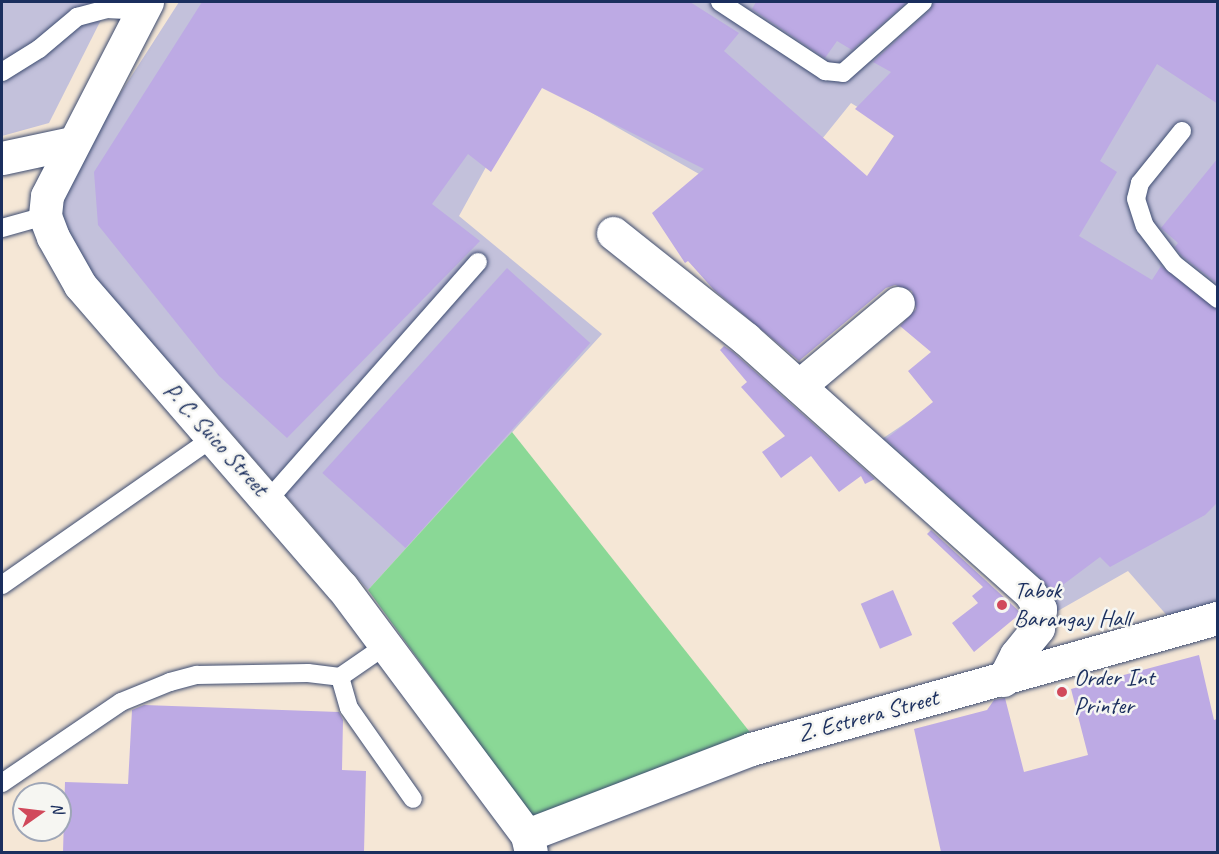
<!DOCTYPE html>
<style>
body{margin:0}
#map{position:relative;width:1219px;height:854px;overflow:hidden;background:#f5e7d6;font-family:Caveat,sans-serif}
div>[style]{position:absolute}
.industrial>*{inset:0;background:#c3c1db}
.green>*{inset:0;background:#8ad896}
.building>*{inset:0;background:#bdaae4;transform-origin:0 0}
.roads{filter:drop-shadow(0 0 2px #3c4b70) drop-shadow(0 0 2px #3c4b70)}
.service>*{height:18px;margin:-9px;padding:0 9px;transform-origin:9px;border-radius:9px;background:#fff}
.minor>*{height:33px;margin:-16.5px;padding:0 16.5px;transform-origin:16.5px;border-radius:16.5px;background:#fff}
.tertiary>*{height:33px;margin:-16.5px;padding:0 16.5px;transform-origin:16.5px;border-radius:16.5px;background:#fff}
.dots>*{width:16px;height:16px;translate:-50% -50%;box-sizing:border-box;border:3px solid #f6f6f2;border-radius:50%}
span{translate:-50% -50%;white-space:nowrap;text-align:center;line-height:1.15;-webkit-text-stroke:5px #f6f6f2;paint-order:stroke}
.street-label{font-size:24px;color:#1b2f5e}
.poi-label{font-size:24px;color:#1b2f5e}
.left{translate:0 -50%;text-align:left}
.frame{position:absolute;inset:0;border:3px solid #1b2f5e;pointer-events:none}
.north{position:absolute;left:12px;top:782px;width:60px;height:60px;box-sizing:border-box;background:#f6f6f2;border:2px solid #9ea6b7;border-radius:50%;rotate:76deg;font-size:16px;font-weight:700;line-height:24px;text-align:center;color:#1b2f5e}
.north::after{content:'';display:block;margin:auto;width:21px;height:27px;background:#d1495b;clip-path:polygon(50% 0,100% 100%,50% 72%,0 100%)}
</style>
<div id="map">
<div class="industrial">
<i style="clip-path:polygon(2px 2px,110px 2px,49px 123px,2px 136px)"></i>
<i style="clip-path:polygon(179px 2px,1217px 2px,1217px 603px,1170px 619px,1128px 571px,1056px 612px,873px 445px,984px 370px,1065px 234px,851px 103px,764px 211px,534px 80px,459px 216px,602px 334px,368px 590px,194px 390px,75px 261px,60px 210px,73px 167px)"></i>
</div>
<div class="green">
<i style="clip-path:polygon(512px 432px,753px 736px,533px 818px,368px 590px)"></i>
</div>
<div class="building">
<i style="clip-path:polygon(202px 2px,690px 2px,739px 33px,724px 51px,867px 176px,894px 136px,855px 109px,891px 72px,873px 62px,930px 10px,934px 2px,1218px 2px,1218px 104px,1157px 64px,1100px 161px,1117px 172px,1079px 236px,1152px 280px,1161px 266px,1218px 310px,1218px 502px,1205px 515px,1110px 567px,1100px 557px,1052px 593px,1042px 579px,886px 439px,933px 402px,908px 371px,931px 352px,900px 326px,916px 309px,912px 291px,895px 285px,886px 288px,799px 361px,714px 290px,688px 261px,685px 263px,652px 213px,704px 169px,542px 88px,491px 172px,468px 154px,432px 204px,480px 241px,287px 438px,219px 376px,98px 225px,94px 172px)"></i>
<i style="clip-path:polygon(756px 2px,907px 2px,852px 50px,837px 41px,825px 58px,752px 9px)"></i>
<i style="clip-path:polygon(1218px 158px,1218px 284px,1182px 256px,1175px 247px,1178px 243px,1161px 228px)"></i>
<i style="left:507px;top:268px;width:112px;height:276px;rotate:42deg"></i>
<i style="clip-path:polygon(724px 346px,733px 352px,875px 479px,865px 484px,861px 476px,839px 492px,811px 456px,781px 478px,762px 452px,785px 436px,741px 387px,747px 382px,720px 350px)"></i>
<i style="clip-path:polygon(931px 530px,1021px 613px,974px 652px,952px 623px,978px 603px,972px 596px,983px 587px,927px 534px)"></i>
<i style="left:893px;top:590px;width:49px;height:35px;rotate:67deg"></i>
<i style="clip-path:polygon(1199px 655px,1214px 720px,1217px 719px,1217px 852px,941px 852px,914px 729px,987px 710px,994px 700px,1005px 698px,1024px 772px,1088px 755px,1071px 689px)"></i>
<i style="clip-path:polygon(144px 705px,339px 712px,343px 720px,342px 770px,366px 771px,364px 852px,63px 852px,65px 782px,128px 784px,132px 710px)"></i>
</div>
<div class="roads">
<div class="service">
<i style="left:720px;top:2px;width:126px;rotate:33.3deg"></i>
<i style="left:825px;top:71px;width:18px;rotate:6deg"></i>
<i style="left:843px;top:73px;width:107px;rotate:-41.6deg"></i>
<i style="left:2px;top:72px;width:44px;rotate:-31.9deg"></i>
<i style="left:39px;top:49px;width:50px;rotate:-40.1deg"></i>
<i style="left:77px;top:17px;width:30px;rotate:-15deg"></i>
<i style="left:106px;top:9px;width:36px;rotate:3deg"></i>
<i style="left:1182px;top:131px;width:67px;rotate:128.9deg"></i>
<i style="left:1140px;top:183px;width:16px;rotate:104deg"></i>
<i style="left:1136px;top:199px;width:28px;rotate:72deg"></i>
<i style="left:1145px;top:226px;width:48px;rotate:52.7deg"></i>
<i style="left:1174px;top:264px;width:56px;rotate:38.5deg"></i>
<i style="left:2px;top:228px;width:45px;rotate:-15.6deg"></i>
<i style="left:269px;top:499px;width:316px;rotate:-48.6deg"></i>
<i style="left:2px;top:585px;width:257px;rotate:-34.9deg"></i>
<i style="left:340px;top:677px;width:32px;rotate:74deg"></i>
<i style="left:349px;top:708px;width:111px;rotate:54.9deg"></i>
<i style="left:2px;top:783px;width:144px;rotate:-34.2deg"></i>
<i style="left:121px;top:702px;width:53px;rotate:-22.2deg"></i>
<i style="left:170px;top:682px;width:28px;rotate:-15deg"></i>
<i style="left:197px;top:675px;width:111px;rotate:-1deg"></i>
<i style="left:308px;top:673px;width:32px;rotate:7deg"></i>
<i style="left:340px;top:677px;width:55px;rotate:-34.6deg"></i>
</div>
<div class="minor">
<i style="left:2px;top:158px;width:72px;rotate:-12.1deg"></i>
<i style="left:613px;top:233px;width:169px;rotate:38.5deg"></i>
<i style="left:745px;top:338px;width:382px;rotate:41.8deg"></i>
<i style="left:1030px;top:593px;width:19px;rotate:58deg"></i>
<i style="left:1040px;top:609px;width:19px;rotate:96deg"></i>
<i style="left:1038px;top:628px;width:35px;rotate:129deg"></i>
<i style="left:1016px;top:655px;width:28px;rotate:117deg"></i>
<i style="left:799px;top:386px;width:129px;rotate:-40deg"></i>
<i style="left:527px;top:835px;width:240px;rotate:-21deg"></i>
<i style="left:751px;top:749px;width:485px;rotate:-15.7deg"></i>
</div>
<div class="tertiary">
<i style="left:147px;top:2px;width:218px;rotate:117.3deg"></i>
<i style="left:47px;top:196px;width:20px;rotate:96deg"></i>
<i style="left:45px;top:216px;width:22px;rotate:69deg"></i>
<i style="left:53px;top:237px;width:55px;rotate:60.6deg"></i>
<i style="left:80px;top:285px;width:400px;rotate:49.1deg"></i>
<i style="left:342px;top:587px;width:309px;rotate:53.3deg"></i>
<i style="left:527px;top:835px;width:17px;rotate:77deg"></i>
</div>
</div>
<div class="dots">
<i style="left:1002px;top:605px;background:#d1495b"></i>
<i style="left:1062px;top:692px;background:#d1495b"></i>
</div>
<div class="street-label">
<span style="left:216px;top:439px;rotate:48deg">P. C. Suico Street</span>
<span style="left:868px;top:716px;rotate:-15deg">Z. Estrera Street</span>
</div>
<div class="poi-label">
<span class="left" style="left:1014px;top:605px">Tabok<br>Barangay Hall</span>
<span class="left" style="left:1074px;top:692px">Order Int<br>Printer</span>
</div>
<div class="frame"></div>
<div class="north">N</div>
</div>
